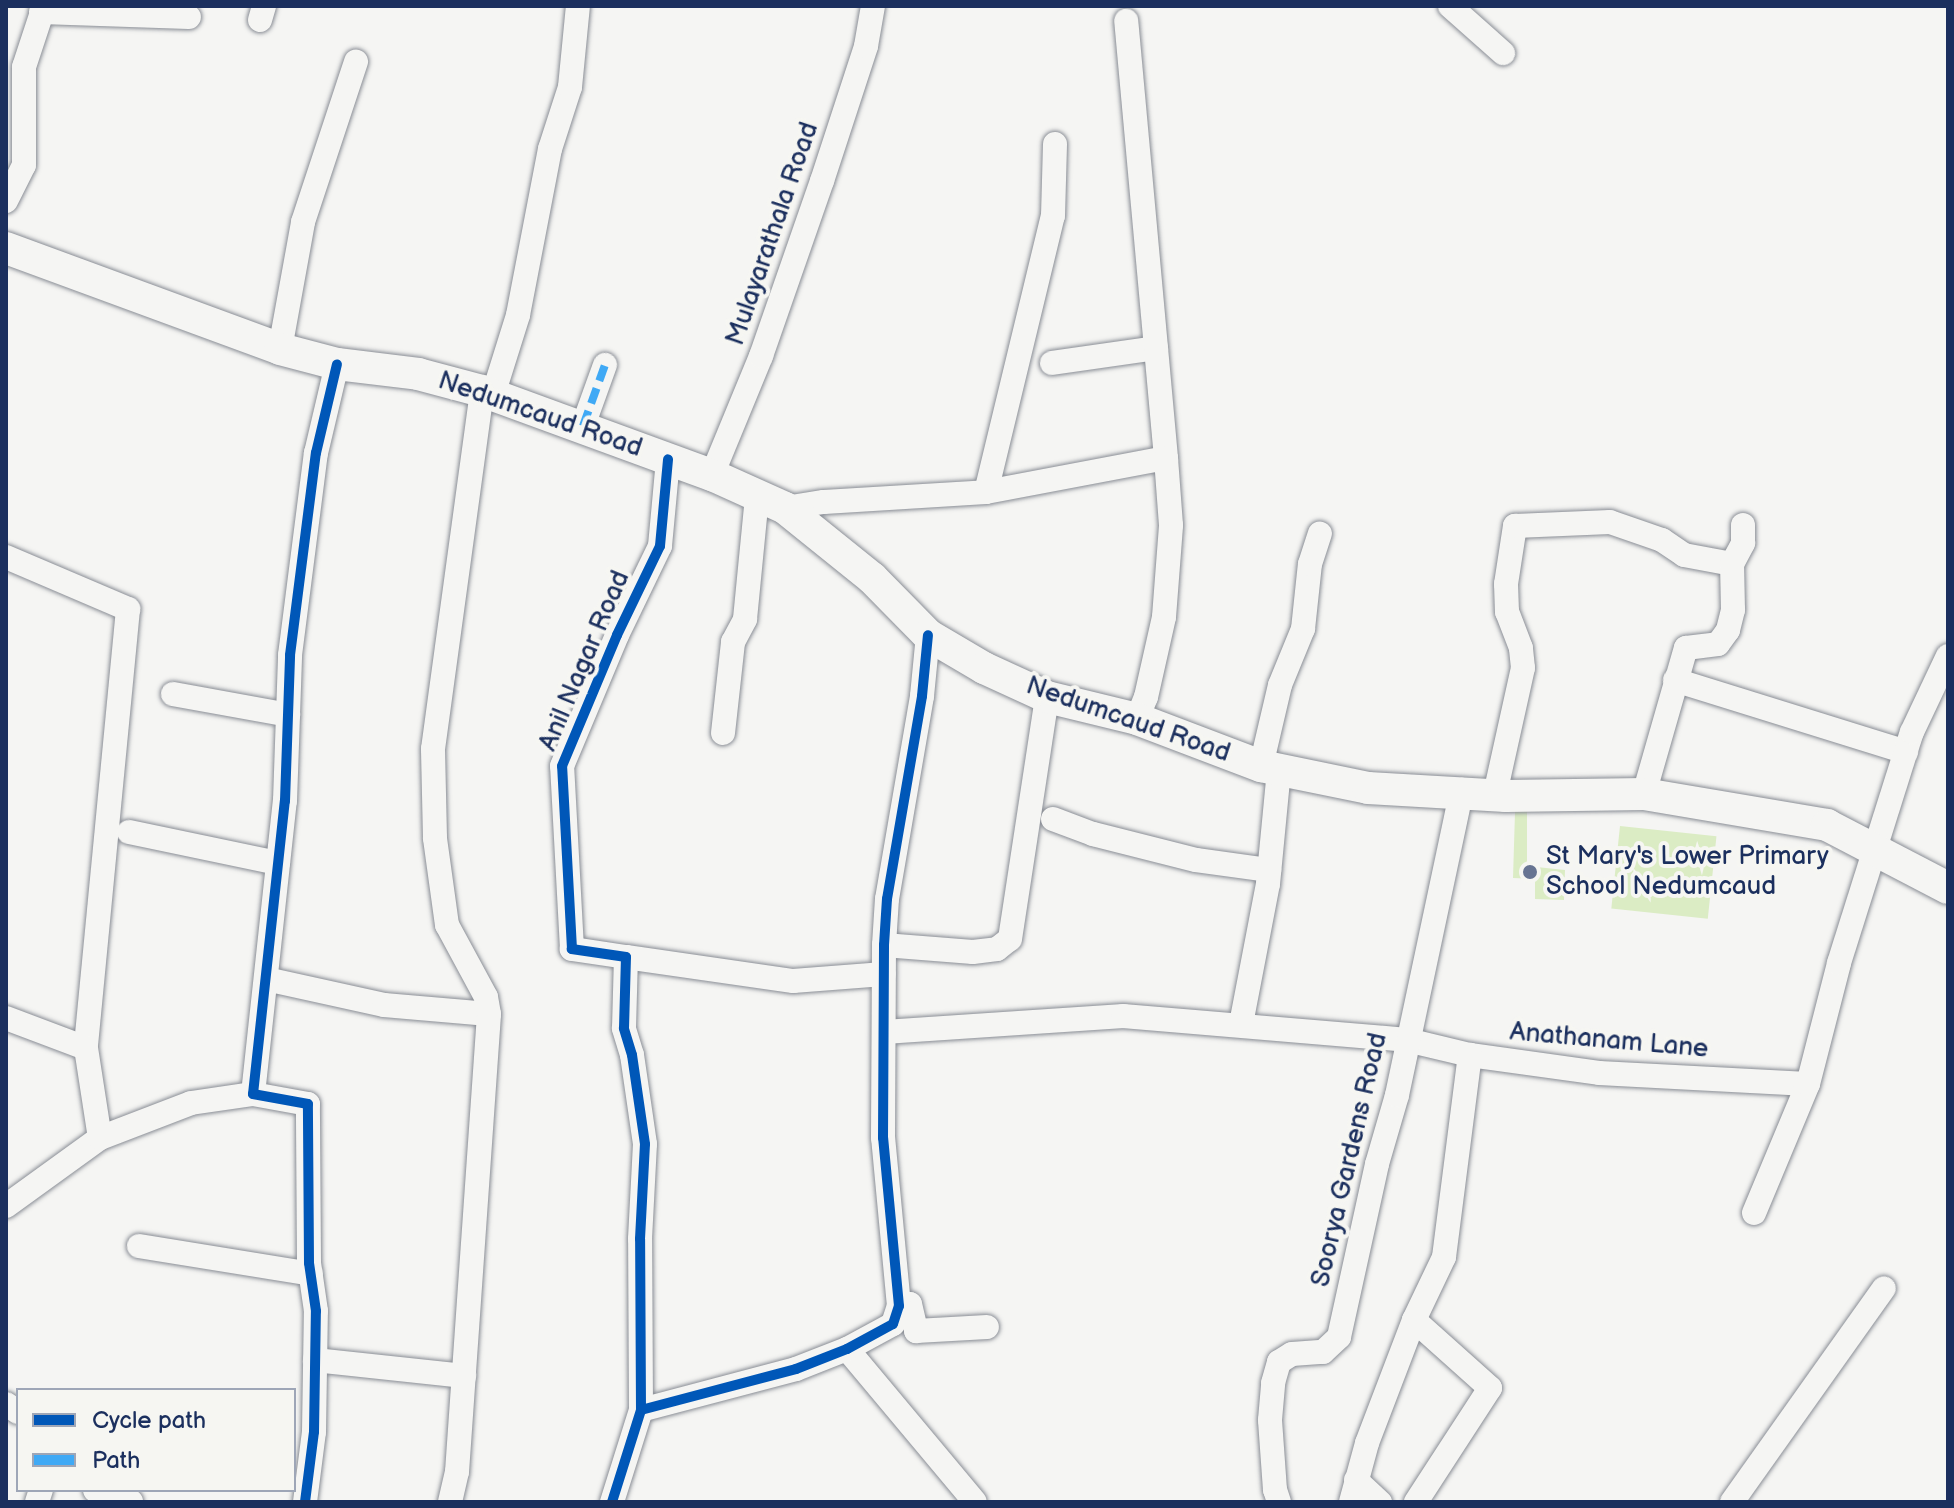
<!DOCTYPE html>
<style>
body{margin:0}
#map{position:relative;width:1954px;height:1508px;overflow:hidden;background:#f5f5f3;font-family:"Balsamiq Sans",sans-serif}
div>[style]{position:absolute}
.green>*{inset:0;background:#dbecc4;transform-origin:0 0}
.roads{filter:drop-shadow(0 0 2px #898d95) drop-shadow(0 0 2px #898d95)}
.minor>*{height:24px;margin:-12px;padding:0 12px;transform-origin:12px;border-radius:12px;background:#f5f5f3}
.secondary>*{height:32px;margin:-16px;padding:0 16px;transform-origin:16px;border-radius:16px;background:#f5f5f3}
.quiet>*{height:8px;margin-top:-4px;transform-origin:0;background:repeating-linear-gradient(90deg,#3fa9f5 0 16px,transparent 0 24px)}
.cycleway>*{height:10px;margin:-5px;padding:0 5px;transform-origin:5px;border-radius:5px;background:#0057b8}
.dots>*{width:22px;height:22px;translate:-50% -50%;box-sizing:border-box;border:4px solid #f6f6f2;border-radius:50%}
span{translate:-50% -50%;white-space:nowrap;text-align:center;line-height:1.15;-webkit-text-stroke:8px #f6f6f2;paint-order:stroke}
.street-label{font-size:26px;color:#1b2f5e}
.poi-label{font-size:26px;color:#1b2f5e}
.left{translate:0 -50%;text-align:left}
.frame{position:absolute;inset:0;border:8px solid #1b2f5e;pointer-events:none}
.legend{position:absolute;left:16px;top:1388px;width:280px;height:104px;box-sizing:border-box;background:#f6f6f2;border:2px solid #9ea6b7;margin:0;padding:10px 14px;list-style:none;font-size:24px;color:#1b2f5e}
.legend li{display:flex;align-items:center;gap:16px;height:40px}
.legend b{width:40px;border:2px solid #9ea6b7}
</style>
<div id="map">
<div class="green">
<i style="clip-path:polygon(1527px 811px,1527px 866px,1565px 870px,1564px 900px,1535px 899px,1535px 879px,1513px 878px,1515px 812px)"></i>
<i style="left:1620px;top:826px;width:97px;height:83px;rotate:6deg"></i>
</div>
<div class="roads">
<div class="minor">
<i style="left:1450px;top:6px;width:71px;rotate:41.6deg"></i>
<i style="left:41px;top:12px;width:148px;rotate:1.9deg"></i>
<i style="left:260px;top:20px;width:15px;rotate:-74deg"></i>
<i style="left:6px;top:201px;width:40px;rotate:-63.4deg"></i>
<i style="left:24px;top:165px;width:98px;rotate:-90deg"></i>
<i style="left:24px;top:67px;width:64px;rotate:-71.8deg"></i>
<i style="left:280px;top:349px;width:129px;rotate:-79.7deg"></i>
<i style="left:303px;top:222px;width:169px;rotate:-71.7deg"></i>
<i style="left:1052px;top:363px;width:105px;rotate:-8.2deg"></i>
<i style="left:493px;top:395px;width:84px;rotate:-72.6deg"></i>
<i style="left:518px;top:315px;width:169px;rotate:-79.1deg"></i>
<i style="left:550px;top:149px;width:65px;rotate:-72.1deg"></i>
<i style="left:570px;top:87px;width:81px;rotate:-84.4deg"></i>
<i style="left:583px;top:426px;width:65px;rotate:-70.2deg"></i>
<i style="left:712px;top:475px;width:129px;rotate:-67.6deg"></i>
<i style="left:761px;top:356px;width:185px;rotate:-70.8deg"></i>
<i style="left:822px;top:181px;width:142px;rotate:-71.9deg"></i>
<i style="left:866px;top:46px;width:41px;rotate:-80.1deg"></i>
<i style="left:986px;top:492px;width:284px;rotate:-76.4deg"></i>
<i style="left:1053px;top:216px;width:72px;rotate:-88.4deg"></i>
<i style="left:785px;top:508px;width:39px;rotate:-9deg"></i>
<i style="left:824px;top:502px;width:162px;rotate:-3.5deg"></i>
<i style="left:986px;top:492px;width:183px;rotate:-10.7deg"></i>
<i style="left:1166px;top:458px;width:439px;rotate:-95.2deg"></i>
<i style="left:6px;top:557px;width:133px;rotate:23.1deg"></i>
<i style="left:128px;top:609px;width:441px;rotate:95.5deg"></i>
<i style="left:1675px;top:680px;width:242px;rotate:17.3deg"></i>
<i style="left:173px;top:694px;width:117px;rotate:10.3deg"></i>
<i style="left:1137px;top:719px;width:24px;rotate:-68deg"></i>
<i style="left:1146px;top:697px;width:82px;rotate:-77.3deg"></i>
<i style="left:1164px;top:617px;width:92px;rotate:-85.6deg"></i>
<i style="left:1171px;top:525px;width:67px;rotate:-94.3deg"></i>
<i style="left:723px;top:733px;width:92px;rotate:-83.7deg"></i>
<i style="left:733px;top:642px;width:26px;rotate:-62deg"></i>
<i style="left:745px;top:619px;width:124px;rotate:-84.4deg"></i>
<i style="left:1261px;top:766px;width:83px;rotate:-76.8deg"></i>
<i style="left:1280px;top:685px;width:61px;rotate:-67.7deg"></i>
<i style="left:1303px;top:629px;width:65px;rotate:-83.9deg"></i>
<i style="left:1310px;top:564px;width:32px;rotate:-72deg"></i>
<i style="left:1495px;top:794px;width:129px;rotate:-77.5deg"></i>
<i style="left:1523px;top:668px;width:20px;rotate:-96deg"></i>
<i style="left:1521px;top:648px;width:39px;rotate:-111deg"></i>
<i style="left:1507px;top:612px;width:28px;rotate:-92deg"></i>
<i style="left:1506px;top:584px;width:59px;rotate:-81.2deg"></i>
<i style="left:1515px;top:526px;width:95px;rotate:-2.4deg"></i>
<i style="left:1610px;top:522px;width:55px;rotate:19.1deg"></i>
<i style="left:1662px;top:540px;width:27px;rotate:34deg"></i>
<i style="left:1684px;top:555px;width:49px;rotate:10.6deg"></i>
<i style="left:1644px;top:794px;width:152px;rotate:-74deg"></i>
<i style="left:1686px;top:648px;width:32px;rotate:-7deg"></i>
<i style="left:1718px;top:644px;width:17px;rotate:-54deg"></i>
<i style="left:1728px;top:630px;width:21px;rotate:-76deg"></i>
<i style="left:1733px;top:610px;width:46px;rotate:-91.2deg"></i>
<i style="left:1732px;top:564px;width:24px;rotate:-62deg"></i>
<i style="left:1743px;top:543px;width:18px;rotate:-90deg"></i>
<i style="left:1053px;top:819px;width:43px;rotate:20.6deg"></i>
<i style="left:1093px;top:834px;width:106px;rotate:14.2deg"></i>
<i style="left:1196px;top:860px;width:74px;rotate:7.8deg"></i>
<i style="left:129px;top:832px;width:152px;rotate:11.8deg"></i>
<i style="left:884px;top:945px;width:89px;rotate:4.5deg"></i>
<i style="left:973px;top:952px;width:24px;rotate:-7deg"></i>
<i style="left:997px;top:949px;width:16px;rotate:-38deg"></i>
<i style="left:1010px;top:939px;width:245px;rotate:-81.3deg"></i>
<i style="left:626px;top:957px;width:169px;rotate:8.2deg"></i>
<i style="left:793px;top:981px;width:91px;rotate:-4.4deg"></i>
<i style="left:266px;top:979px;width:121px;rotate:12.4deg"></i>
<i style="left:384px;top:1005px;width:105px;rotate:4.9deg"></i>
<i style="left:6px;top:1018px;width:85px;rotate:20.6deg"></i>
<i style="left:86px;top:1048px;width:91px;rotate:81.2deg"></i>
<i style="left:1241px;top:1024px;width:143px;rotate:-79.1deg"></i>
<i style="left:1268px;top:884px;width:115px;rotate:-84.5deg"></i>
<i style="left:884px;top:1032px;width:240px;rotate:-3.8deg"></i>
<i style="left:1123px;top:1016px;width:285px;rotate:4.8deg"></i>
<i style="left:1407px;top:1040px;width:65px;rotate:13.4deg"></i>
<i style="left:1470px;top:1055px;width:130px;rotate:7.9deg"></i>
<i style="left:1599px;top:1073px;width:209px;rotate:3deg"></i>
<i style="left:6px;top:1206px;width:116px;rotate:-35.9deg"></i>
<i style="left:100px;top:1138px;width:97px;rotate:-21deg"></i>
<i style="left:191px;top:1103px;width:63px;rotate:-8.3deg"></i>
<i style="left:1754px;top:1213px;width:140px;rotate:-67.3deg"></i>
<i style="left:1808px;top:1084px;width:125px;rotate:-75.6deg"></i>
<i style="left:1839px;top:963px;width:242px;rotate:-72.5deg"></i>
<i style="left:1912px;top:732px;width:84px;rotate:-64.7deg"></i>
<i style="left:139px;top:1246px;width:174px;rotate:9.2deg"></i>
<i style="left:899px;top:1306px;width:11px;rotate:-10deg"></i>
<i style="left:910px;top:1304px;width:28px;rotate:77deg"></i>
<i style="left:916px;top:1331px;width:71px;rotate:-3.2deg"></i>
<i style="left:1414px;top:1320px;width:70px;rotate:-64.5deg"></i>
<i style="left:1444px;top:1257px;width:204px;rotate:-82.7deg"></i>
<i style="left:847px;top:1349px;width:199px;rotate:50.1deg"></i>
<i style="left:315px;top:1360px;width:150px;rotate:6.1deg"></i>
<i style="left:6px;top:1404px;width:14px;rotate:34deg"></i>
<i style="left:641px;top:1410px;width:171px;rotate:-90.3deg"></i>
<i style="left:640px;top:1239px;width:95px;rotate:-87deg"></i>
<i style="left:645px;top:1144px;width:90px;rotate:-98.3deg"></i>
<i style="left:632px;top:1055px;width:28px;rotate:-107deg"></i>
<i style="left:624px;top:1028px;width:71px;rotate:-88.4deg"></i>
<i style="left:626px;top:957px;width:55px;rotate:-171.6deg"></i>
<i style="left:572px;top:949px;width:183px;rotate:-93.1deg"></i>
<i style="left:562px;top:766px;width:142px;rotate:-67.2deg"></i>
<i style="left:617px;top:635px;width:99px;rotate:-64.2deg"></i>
<i style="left:660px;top:546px;width:87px;rotate:-84.7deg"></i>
<i style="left:1356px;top:1480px;width:33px;rotate:43deg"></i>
<i style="left:95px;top:1490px;width:38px;rotate:18deg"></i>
<i style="left:37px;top:1502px;width:13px;rotate:-72deg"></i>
<i style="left:305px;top:1502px;width:71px;rotate:-82.7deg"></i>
<i style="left:314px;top:1432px;width:121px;rotate:-89.1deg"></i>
<i style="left:316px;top:1311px;width:49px;rotate:-98.3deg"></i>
<i style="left:309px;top:1263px;width:159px;rotate:-90.4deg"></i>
<i style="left:308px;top:1104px;width:56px;rotate:-169.7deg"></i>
<i style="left:253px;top:1094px;width:295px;rotate:-83.8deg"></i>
<i style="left:285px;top:801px;width:146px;rotate:-88deg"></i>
<i style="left:290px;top:655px;width:204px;rotate:-82.7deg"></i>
<i style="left:316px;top:453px;width:91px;rotate:-76.7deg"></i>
<i style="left:450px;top:1502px;width:31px;rotate:-77deg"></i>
<i style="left:457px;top:1472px;width:459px;rotate:-86deg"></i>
<i style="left:489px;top:1014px;width:17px;rotate:-100deg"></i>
<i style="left:486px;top:997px;width:82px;rotate:-118.4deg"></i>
<i style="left:447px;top:925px;width:88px;rotate:-97.9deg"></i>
<i style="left:435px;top:838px;width:89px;rotate:-91.3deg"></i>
<i style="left:433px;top:749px;width:361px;rotate:-82.2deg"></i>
<i style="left:612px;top:1502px;width:96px;rotate:-72.5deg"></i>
<i style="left:641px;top:1410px;width:160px;rotate:-14.8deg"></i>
<i style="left:796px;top:1369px;width:55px;rotate:-21.4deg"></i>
<i style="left:847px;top:1349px;width:52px;rotate:-28.5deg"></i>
<i style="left:893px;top:1324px;width:19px;rotate:-72deg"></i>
<i style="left:899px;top:1306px;width:169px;rotate:-95.4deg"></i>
<i style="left:883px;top:1138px;width:193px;rotate:-89.7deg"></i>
<i style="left:884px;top:945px;width:46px;rotate:-86.3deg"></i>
<i style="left:887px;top:899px;width:206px;rotate:-80.2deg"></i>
<i style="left:922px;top:696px;width:61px;rotate:-84.4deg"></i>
<i style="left:1279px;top:1502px;width:13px;rotate:-108deg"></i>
<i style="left:1275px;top:1490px;width:70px;rotate:-94.1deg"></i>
<i style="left:1270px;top:1420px;width:37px;rotate:-85deg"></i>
<i style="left:1273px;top:1383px;width:22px;rotate:-74deg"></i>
<i style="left:1279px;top:1362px;width:15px;rotate:-32deg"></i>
<i style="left:1292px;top:1354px;width:31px;rotate:-4deg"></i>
<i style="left:1323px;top:1352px;width:22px;rotate:-43deg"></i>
<i style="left:1339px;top:1337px;width:177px;rotate:-77.6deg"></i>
<i style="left:1377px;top:1164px;width:72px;rotate:-73.8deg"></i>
<i style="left:1397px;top:1095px;width:312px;rotate:-78deg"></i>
<i style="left:1351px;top:1502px;width:61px;rotate:-74.8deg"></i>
<i style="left:1367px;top:1443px;width:132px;rotate:-69.1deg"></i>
<i style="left:1414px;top:1320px;width:102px;rotate:41.8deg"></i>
<i style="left:1490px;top:1388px;width:136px;rotate:123deg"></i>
<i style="left:1732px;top:1502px;width:262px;rotate:-54.6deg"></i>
</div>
<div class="secondary">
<i style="left:6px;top:248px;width:292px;rotate:20.2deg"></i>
<i style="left:280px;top:349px;width:59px;rotate:14.7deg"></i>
<i style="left:337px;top:364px;width:82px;rotate:7deg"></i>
<i style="left:418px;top:374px;width:66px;rotate:14.9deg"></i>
<i style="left:482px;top:391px;width:245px;rotate:20.1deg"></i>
<i style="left:712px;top:475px;width:80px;rotate:24.3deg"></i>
<i style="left:785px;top:508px;width:112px;rotate:38.8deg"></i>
<i style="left:872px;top:578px;width:80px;rotate:45.5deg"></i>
<i style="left:928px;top:635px;width:65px;rotate:30.5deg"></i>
<i style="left:984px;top:668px;width:69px;rotate:24.7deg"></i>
<i style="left:1047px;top:697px;width:93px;rotate:13.7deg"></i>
<i style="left:1137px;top:719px;width:133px;rotate:20.8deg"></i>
<i style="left:1261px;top:766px;width:109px;rotate:11.6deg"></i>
<i style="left:1368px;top:788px;width:138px;rotate:3.3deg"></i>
<i style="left:1506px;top:796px;width:138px;rotate:-0.8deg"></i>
<i style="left:1644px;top:794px;width:186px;rotate:9.6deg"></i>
<i style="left:1827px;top:825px;width:136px;rotate:27.5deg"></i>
</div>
</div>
<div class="quiet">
<i style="left:583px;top:426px;width:65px;rotate:-70.2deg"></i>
</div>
<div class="cycleway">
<i style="left:641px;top:1410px;width:171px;rotate:-90.3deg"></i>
<i style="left:640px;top:1239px;width:95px;rotate:-87deg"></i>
<i style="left:645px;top:1144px;width:90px;rotate:-98.3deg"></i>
<i style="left:632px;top:1055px;width:28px;rotate:-107deg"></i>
<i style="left:624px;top:1028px;width:71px;rotate:-88.4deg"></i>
<i style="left:626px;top:957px;width:55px;rotate:-171.6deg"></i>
<i style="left:572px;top:949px;width:183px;rotate:-93.1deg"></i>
<i style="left:562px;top:766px;width:142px;rotate:-67.2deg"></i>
<i style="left:617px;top:635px;width:99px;rotate:-64.2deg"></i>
<i style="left:660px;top:546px;width:87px;rotate:-84.7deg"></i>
<i style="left:305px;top:1502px;width:71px;rotate:-82.7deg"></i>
<i style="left:314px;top:1432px;width:121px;rotate:-89.1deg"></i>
<i style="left:316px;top:1311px;width:49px;rotate:-98.3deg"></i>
<i style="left:309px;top:1263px;width:159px;rotate:-90.4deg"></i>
<i style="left:308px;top:1104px;width:56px;rotate:-169.7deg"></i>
<i style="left:253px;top:1094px;width:295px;rotate:-83.8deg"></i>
<i style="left:285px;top:801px;width:146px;rotate:-88deg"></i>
<i style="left:290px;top:655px;width:204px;rotate:-82.7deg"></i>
<i style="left:316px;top:453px;width:91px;rotate:-76.7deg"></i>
<i style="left:612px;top:1502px;width:96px;rotate:-72.5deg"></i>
<i style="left:641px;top:1410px;width:160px;rotate:-14.8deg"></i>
<i style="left:796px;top:1369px;width:55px;rotate:-21.4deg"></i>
<i style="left:847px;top:1349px;width:52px;rotate:-28.5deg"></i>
<i style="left:893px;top:1324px;width:19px;rotate:-72deg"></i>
<i style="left:899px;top:1306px;width:169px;rotate:-95.4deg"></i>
<i style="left:883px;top:1138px;width:193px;rotate:-89.7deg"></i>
<i style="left:884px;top:945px;width:46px;rotate:-86.3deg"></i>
<i style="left:887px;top:899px;width:206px;rotate:-80.2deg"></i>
<i style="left:922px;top:696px;width:61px;rotate:-84.4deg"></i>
</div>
<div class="dots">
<i style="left:1530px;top:872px;background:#677492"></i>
</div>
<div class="street-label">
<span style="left:773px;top:234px;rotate:-71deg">Mulayarathala Road</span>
<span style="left:540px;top:415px;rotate:19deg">Nedumcaud Road</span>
<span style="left:585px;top:661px;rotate:-67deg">Anil Nagar Road</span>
<span style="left:1128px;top:720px;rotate:19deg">Nedumcaud Road</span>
<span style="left:1609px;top:1041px;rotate:5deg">Anathanam Lane</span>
<span style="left:1350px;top:1160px;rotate:-77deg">Soorya Gardens Road</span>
</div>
<div class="poi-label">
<span class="left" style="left:1546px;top:872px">St Mary's Lower Primary<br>School Nedumcaud</span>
</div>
<div class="frame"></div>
<ul class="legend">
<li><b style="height:10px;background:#0057b8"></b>Cycle path</li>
<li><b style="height:10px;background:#3fa9f5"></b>Path</li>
</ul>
</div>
